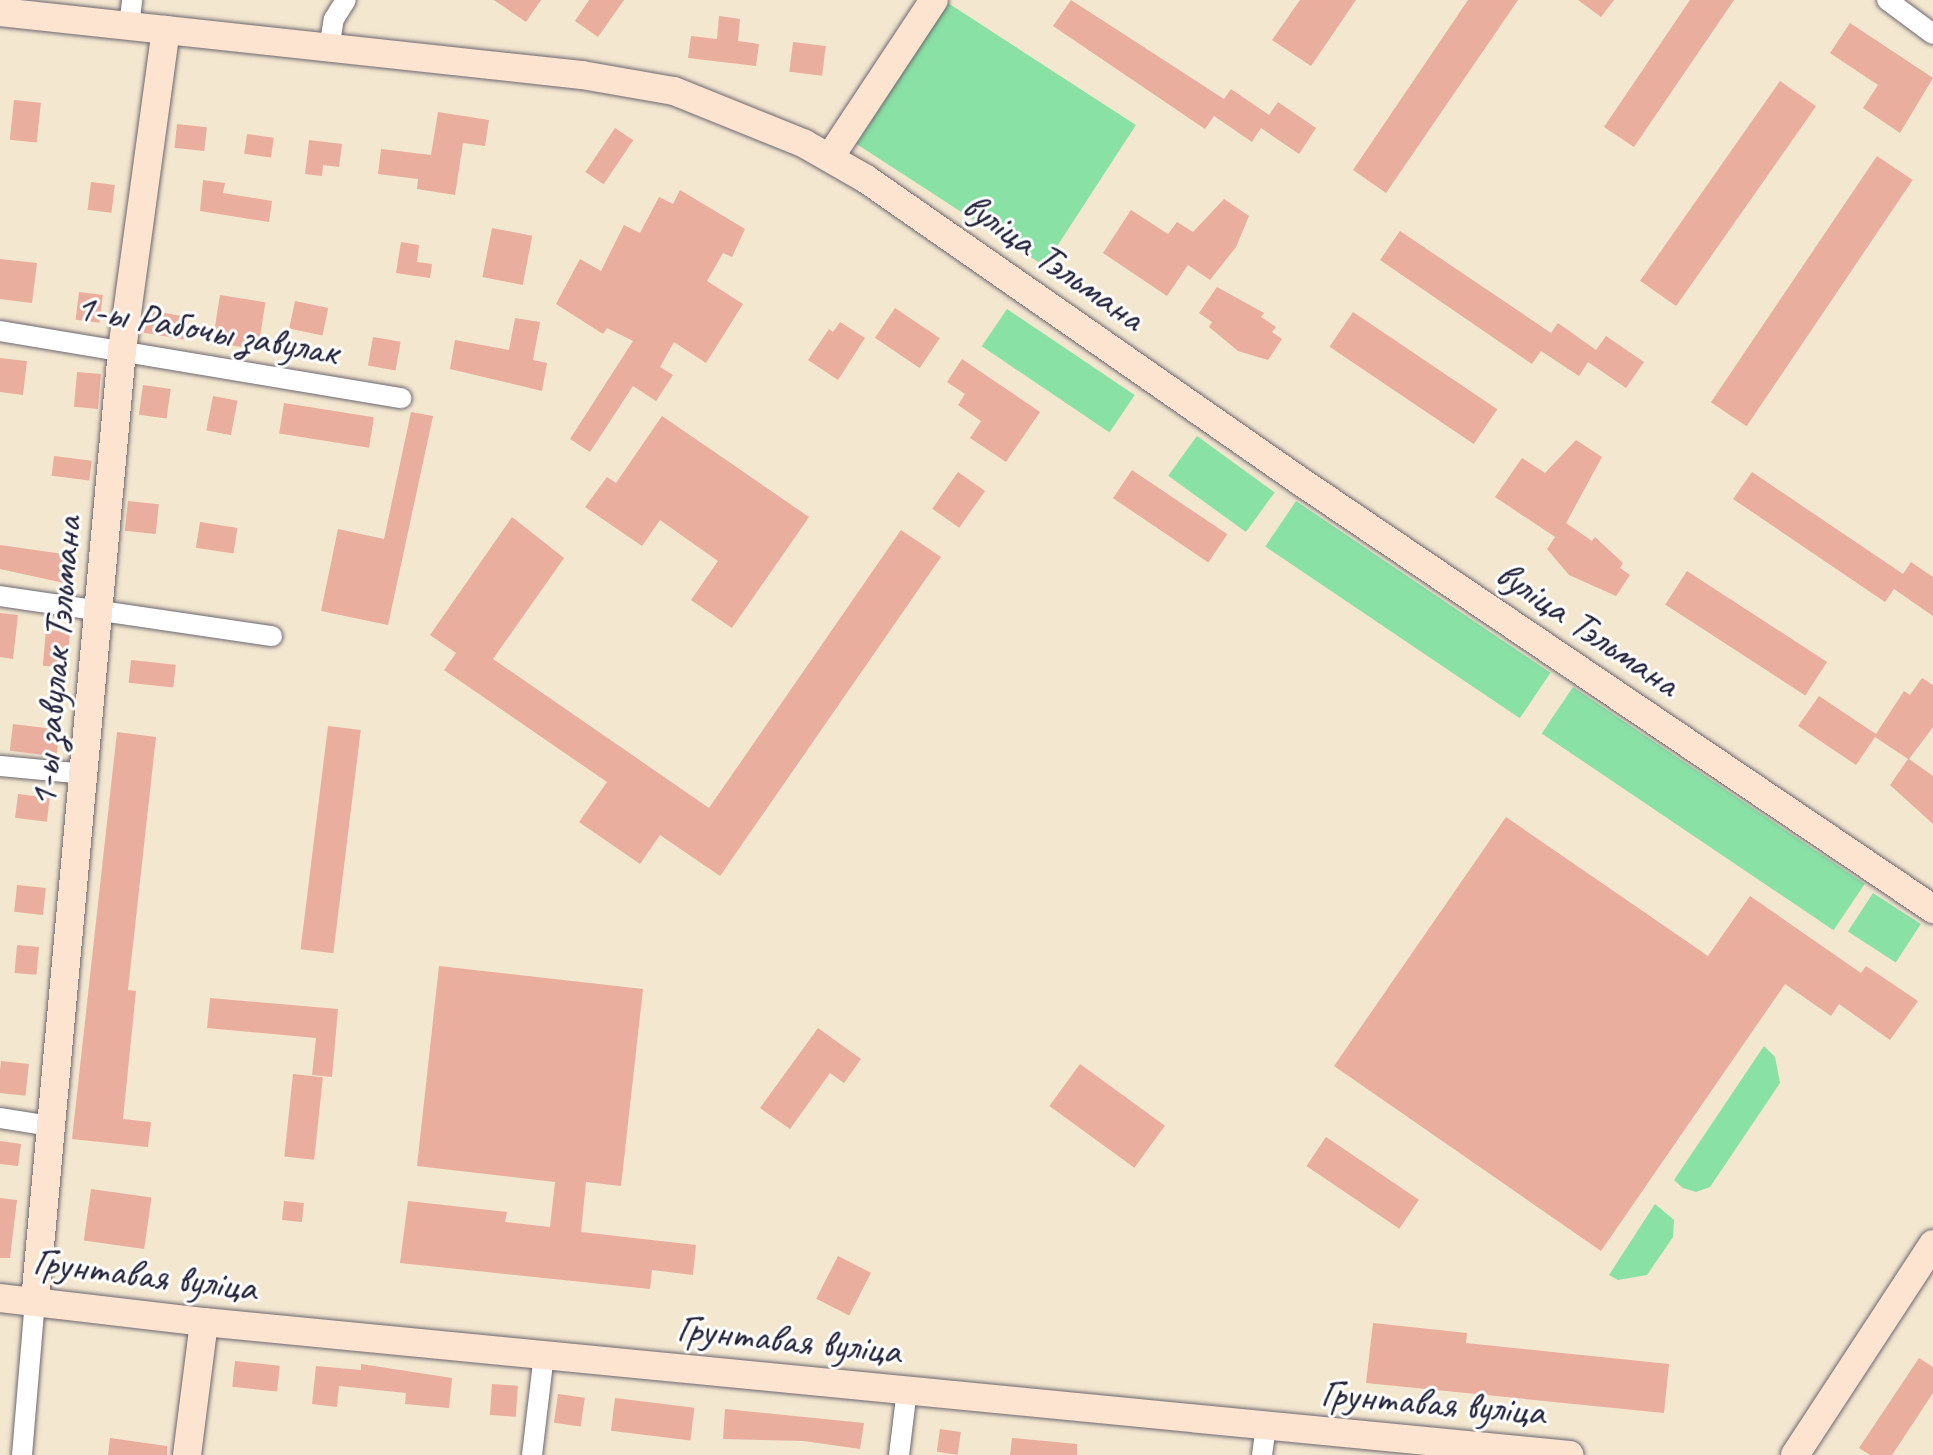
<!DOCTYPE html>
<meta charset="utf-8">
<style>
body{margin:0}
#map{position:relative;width:1933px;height:1455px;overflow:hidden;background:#f4e7d0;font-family:Caveat,sans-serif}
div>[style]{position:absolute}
.green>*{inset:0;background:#89e1a6;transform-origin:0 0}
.building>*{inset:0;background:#e9ae9d;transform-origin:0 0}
.roads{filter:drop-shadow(0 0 2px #6c676f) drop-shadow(0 0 2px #6c676f)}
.street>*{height:20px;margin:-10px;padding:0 10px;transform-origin:10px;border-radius:10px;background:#fff}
.secondary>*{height:28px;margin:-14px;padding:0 14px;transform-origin:14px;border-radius:14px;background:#fde4d0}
span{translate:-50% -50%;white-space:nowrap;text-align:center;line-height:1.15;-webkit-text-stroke:6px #fff;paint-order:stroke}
.street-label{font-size:40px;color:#22223b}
</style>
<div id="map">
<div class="green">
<i style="left:948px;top:3px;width:224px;height:168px;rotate:33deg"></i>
<i style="left:1007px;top:309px;width:154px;height:45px;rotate:34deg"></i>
<i style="left:1197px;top:436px;width:96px;height:49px;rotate:36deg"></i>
<i style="left:1296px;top:501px;width:307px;height:55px;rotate:34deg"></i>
<i style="left:1573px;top:687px;width:352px;height:56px;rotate:34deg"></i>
<i style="left:1873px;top:893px;width:57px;height:46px;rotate:33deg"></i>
<i style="clip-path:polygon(1764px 1046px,1775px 1057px,1780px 1083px,1710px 1187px,1696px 1192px,1683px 1188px,1674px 1180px)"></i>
<i style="clip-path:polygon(1655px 1204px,1674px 1220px,1673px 1237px,1647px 1275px,1618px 1280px,1609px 1275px)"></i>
</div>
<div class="building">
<i style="clip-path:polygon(494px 0,541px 0,526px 22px)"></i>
<i style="clip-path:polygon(589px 0,624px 0,598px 37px,575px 21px)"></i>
<i style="clip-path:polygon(1071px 0,1224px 99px,1231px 89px,1269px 115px,1278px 102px,1316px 128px,1299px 154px,1261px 128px,1252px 142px,1214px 116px,1205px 129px,1053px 26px)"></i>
<i style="clip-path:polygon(1300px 0,1356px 0,1311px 66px,1272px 40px)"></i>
<i style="clip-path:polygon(1468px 0,1518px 0,1386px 193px,1353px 170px)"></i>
<i style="clip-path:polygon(1578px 0,1614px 0,1601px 17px)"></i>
<i style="clip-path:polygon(1690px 0,1734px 0,1634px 147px,1604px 127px)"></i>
<i style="clip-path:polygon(719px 16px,740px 19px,738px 41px,759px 44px,756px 66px,688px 58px,691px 36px,717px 39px)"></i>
<i style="clip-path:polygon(1850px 23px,1933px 78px,1900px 133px,1863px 108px,1878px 85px,1830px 53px)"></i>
<i style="left:793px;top:42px;width:33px;height:30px;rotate:7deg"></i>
<i style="left:1780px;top:81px;width:44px;height:244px;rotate:35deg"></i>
<i style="left:14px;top:100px;width:27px;height:40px;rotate:6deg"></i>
<i style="clip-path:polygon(438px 112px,489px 120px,485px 146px,463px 143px,455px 195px,417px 189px,418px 179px,378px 174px,381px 149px,431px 155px)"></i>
<i style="left:177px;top:124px;width:30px;height:24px;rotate:6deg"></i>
<i style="left:615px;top:128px;width:22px;height:53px;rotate:34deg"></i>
<i style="left:247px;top:134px;width:27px;height:20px;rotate:8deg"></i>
<i style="clip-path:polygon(309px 140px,342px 144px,339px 167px,323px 165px,322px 176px,305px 174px)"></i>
<i style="left:1877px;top:156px;width:43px;height:297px;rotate:34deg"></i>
<i style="clip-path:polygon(203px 180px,225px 183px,223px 193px,272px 201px,269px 222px,200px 211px)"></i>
<i style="left:91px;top:182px;width:24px;height:28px;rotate:7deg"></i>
<i style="clip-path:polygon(680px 190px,745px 229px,732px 257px,723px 253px,707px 281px,743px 304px,706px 363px,674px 342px,660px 367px,673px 375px,656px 401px,633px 386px,590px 452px,570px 439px,633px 341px,607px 328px,603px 334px,556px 304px,580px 259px,601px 271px,624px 225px,640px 233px,659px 197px,673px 204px)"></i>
<i style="clip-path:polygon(1224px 199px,1249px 216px,1236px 247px,1210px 280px,1188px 265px,1167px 296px,1103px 253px,1131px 210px,1168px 234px,1177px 222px,1193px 232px)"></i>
<i style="left:492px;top:228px;width:41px;height:50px;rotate:11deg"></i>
<i style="clip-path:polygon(1400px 231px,1551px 333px,1558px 323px,1596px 350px,1606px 336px,1644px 362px,1626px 388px,1588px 362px,1579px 376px,1541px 351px,1532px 364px,1380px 260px)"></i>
<i style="clip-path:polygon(401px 242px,419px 245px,417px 262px,432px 264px,430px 278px,396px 273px)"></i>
<i style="clip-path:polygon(0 259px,37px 263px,32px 303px,0 299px)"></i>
<i style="clip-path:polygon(1217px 287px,1264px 313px,1261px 317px,1276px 327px,1272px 332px,1282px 339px,1268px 360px,1238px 351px,1209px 327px,1212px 322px,1199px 313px)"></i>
<i style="left:79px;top:292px;width:24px;height:28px;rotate:7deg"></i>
<i style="left:220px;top:295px;width:46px;height:48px;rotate:9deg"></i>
<i style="left:295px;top:301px;width:34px;height:28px;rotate:12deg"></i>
<i style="left:895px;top:308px;width:54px;height:36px;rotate:34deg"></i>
<i style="left:148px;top:310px;width:40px;height:23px;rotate:10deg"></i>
<i style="left:1353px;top:312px;width:174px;height:42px;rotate:34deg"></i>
<i style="clip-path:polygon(515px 318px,540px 322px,533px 360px,547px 363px,542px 391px,450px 369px,455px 340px,509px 350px)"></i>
<i style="clip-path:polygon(840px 322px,865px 338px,838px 380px,808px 360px,829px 329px,833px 332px)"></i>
<i style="left:373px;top:337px;width:28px;height:29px;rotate:10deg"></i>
<i style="clip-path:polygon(0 358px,27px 361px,23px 395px,0 392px)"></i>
<i style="clip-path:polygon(962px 359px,1040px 412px,1006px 462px,970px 438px,981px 421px,958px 405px,965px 394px,947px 382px)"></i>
<i style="left:77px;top:372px;width:24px;height:35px;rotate:5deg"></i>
<i style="left:143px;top:385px;width:28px;height:30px;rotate:8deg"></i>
<i style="left:213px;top:396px;width:25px;height:35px;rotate:11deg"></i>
<i style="left:284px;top:403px;width:91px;height:31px;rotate:9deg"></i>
<i style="clip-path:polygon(411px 412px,433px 416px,388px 625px,321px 611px,338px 529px,384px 539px)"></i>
<i style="clip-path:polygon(662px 416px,809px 517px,732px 628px,691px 600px,718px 561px,660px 520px,642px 546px,585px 507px,607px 477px,616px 483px)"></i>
<i style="clip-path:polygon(1576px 440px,1602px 457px,1566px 523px,1592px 541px,1595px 537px,1623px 563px,1620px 568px,1630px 575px,1616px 596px,1569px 575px,1547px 549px,1555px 537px,1495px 497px,1522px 458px,1545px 473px)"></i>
<i style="left:54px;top:456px;width:38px;height:20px;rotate:7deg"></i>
<i style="left:1132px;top:470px;width:115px;height:34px;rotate:34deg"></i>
<i style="left:958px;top:472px;width:33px;height:45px;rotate:35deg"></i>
<i style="clip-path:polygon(1752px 472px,1903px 574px,1911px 562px,1933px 577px,1933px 616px,1894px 589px,1885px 602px,1733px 499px)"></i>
<i style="left:128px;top:501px;width:31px;height:30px;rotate:6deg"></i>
<i style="clip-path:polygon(512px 517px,564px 558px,493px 659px,709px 808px,901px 530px,941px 557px,720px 876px,660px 835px,640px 864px,579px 822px,607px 782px,444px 670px,456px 653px,430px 635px)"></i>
<i style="left:200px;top:522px;width:38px;height:26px;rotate:9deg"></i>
<i style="clip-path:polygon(0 545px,77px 556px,73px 585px,0 569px)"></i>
<i style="left:1687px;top:571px;width:167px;height:40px;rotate:33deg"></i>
<i style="clip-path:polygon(0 613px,18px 615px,13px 659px,0 657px)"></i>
<i style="left:46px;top:630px;width:24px;height:36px;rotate:5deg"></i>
<i style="left:131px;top:660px;width:45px;height:23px;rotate:6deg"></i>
<i style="clip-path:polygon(1922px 678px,1933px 685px,1933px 727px,1909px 759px,1933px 776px,1933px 824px,1890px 785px,1908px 759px,1875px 737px,1856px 765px,1798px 726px,1819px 696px,1876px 734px,1904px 691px,1910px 695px)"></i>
<i style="left:13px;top:724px;width:47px;height:27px;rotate:7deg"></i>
<i style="left:328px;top:726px;width:33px;height:225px;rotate:7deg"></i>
<i style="clip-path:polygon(117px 732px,156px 737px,128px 990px,136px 991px,123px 1119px,151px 1122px,148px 1147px,72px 1139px)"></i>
<i style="left:18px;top:794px;width:32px;height:24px;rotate:7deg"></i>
<i style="clip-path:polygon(1506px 817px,1708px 956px,1750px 896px,1861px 973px,1866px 966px,1918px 1001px,1890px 1040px,1839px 1004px,1831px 1016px,1785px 984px,1601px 1251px,1334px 1066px)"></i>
<i style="left:17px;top:885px;width:29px;height:27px;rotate:6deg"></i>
<i style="left:17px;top:945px;width:22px;height:28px;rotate:5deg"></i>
<i style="clip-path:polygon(439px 966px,643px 989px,621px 1186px,586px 1182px,581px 1232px,696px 1245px,693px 1275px,652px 1270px,650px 1289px,400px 1263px,408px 1201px,507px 1212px,505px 1222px,550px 1227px,555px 1182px,417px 1166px)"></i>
<i style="clip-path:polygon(210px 998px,338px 1009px,332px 1077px,312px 1075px,316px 1038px,207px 1028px)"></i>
<i style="clip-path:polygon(818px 1028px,861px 1059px,844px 1083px,830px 1073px,790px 1129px,760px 1108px)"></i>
<i style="left:1px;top:1061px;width:28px;height:32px;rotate:6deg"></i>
<i style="left:1080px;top:1064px;width:105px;height:52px;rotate:36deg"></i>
<i style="left:293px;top:1074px;width:30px;height:83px;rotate:6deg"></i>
<i style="left:1326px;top:1137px;width:112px;height:35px;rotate:34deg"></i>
<i style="clip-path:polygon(0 1141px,21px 1144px,18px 1166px,0 1164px)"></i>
<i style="left:91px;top:1189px;width:61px;height:52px;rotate:8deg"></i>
<i style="clip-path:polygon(0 1198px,17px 1200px,10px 1258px,0 1258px)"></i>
<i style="left:284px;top:1201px;width:20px;height:19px;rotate:6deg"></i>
<i style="left:838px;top:1256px;width:37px;height:48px;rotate:27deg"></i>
<i style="clip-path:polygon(1373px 1323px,1467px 1333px,1466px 1343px,1669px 1364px,1664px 1413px,1366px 1383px)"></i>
<i style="clip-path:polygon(1919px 1358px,1933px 1367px,1933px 1393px,1892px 1455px,1870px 1455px,1859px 1448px)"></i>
<i style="left:235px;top:1361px;width:45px;height:26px;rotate:6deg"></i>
<i style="clip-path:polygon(361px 1364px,452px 1378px,449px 1408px,405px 1404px,406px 1393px,339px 1386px,337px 1407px,312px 1404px,316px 1366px,361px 1370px)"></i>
<i style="left:492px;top:1384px;width:26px;height:31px;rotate:4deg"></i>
<i style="left:558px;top:1394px;width:27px;height:29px;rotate:8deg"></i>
<i style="left:615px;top:1398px;width:80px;height:33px;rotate:7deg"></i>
<i style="clip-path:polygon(725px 1409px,864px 1423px,860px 1449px,804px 1441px,723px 1439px)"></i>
<i style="left:940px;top:1429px;width:21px;height:23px;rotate:8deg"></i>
<i style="clip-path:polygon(110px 1438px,167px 1446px,167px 1455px,108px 1455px)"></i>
<i style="clip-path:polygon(1012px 1438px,1077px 1444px,1077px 1455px,1010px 1455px)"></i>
</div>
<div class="roads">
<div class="street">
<i style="left:1887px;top:0;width:57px;rotate:36.5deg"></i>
<i style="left:129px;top:26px;width:26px;rotate:-83deg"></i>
<i style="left:329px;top:49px;width:30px;rotate:-81deg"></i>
<i style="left:334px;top:19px;width:22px;rotate:-58deg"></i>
<i style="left:0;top:331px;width:407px;rotate:9.5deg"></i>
<i style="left:0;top:596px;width:275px;rotate:8.4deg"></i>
<i style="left:0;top:766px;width:87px;rotate:5.3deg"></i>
<i style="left:0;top:1118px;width:51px;rotate:9.1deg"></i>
<i style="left:22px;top:1455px;width:155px;rotate:-85.2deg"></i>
<i style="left:532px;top:1455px;width:101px;rotate:-83.2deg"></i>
<i style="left:899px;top:1455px;width:65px;rotate:-83deg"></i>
<i style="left:1262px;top:1455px;width:28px;rotate:-82deg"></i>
</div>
<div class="secondary">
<i style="left:0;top:12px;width:585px;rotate:6.18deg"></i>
<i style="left:582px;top:75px;width:93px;rotate:9.9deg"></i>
<i style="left:674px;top:91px;width:141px;rotate:22deg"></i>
<i style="left:805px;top:144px;width:70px;rotate:29.8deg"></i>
<i style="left:866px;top:179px;width:525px;rotate:34.84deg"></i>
<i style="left:1297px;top:479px;width:768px;rotate:34.06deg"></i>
<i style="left:830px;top:157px;width:188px;rotate:-56.5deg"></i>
<i style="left:0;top:1298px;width:205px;rotate:6.7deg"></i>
<i style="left:204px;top:1322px;width:1372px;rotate:5.56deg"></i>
<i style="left:35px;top:1301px;width:955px;rotate:-84.77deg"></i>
<i style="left:122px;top:350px;width:323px;rotate:-82.2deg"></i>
<i style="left:187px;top:1455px;width:134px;rotate:-82.7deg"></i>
<i style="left:1795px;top:1455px;width:252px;rotate:-56.8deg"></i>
</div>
</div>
<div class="street-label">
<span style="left:1054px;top:261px;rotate:35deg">вуліца Тэльмана</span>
<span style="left:207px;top:329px;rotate:10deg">1-ы Рабочы завулак</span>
<span style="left:1588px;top:628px;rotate:34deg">вуліца Тэльмана</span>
<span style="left:55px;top:662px;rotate:-85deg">1-ы завулак Тэльмана</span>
<span style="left:145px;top:1274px;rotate:7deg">Грунтавая вуліца</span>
<span style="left:789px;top:1339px;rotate:6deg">Грунтавая вуліца</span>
<span style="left:1433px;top:1402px;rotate:5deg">Грунтавая вуліца</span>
</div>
</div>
